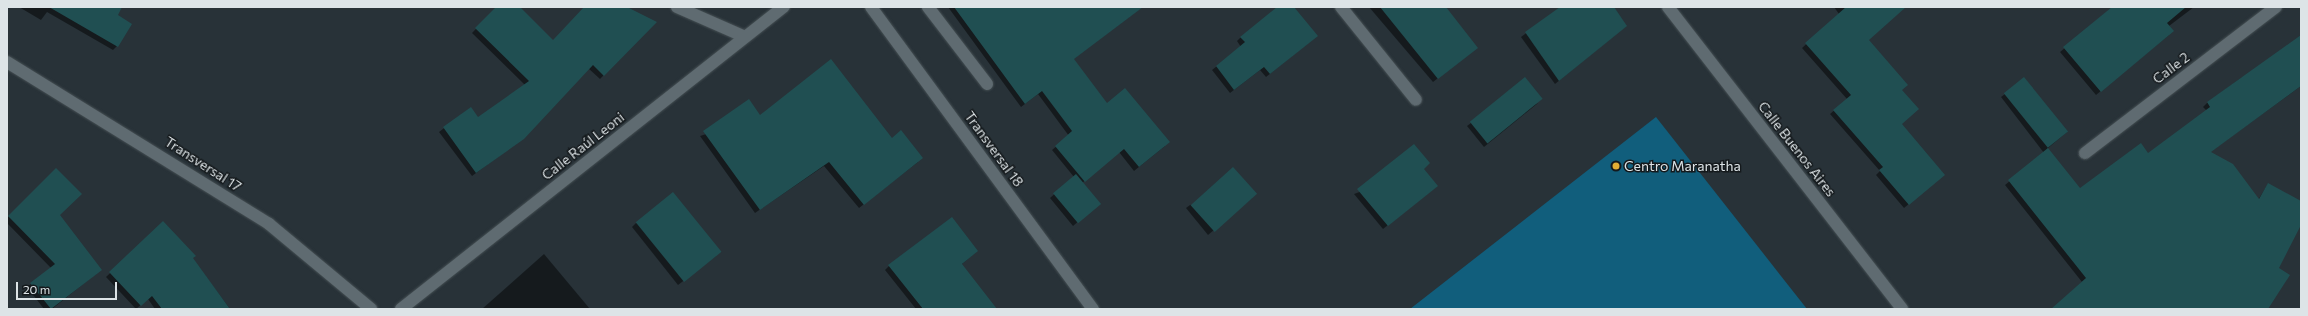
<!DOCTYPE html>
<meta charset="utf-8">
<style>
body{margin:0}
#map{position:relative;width:2308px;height:316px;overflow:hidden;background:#283238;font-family:Commissioner,sans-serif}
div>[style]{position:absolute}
.green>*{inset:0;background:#115e7c}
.shadow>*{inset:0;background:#0007}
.building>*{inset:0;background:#204f52;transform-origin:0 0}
.roads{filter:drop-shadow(0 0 1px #454f53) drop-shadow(0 0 1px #454f53)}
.minor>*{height:12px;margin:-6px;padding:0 6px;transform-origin:6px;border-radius:6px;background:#5f6b71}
.dots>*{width:11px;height:11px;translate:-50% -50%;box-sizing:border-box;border:2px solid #14191c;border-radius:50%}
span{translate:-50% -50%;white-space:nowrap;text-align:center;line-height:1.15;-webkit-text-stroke:3px #14191c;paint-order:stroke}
.street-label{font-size:14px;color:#dde4e7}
.poi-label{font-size:14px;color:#dde4e7}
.left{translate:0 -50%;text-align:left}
.frame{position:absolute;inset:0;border:8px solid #dde4e7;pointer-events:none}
.scale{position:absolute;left:16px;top:282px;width:101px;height:18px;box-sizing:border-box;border:2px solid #dde4e7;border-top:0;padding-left:5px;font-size:12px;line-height:14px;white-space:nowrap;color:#dde4e7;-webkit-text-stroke:3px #14191c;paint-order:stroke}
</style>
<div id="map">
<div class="green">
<i style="clip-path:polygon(1656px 117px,1807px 309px,1410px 309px)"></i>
</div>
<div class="shadow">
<i style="clip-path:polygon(19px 7px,121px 7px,116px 16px,117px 46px,113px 50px,47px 12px,41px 20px)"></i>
<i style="clip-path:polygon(497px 7px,518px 7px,553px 41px,586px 7px,625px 7px,655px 22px,600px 79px,588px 68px,518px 142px,472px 176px,439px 132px,470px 108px,478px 118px,525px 85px,472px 33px)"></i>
<i style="clip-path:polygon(948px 7px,1142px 7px,1073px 59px,1107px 105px,1165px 146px,1134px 171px,1119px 152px,1082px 183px,1095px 207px,1073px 226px,1050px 198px,1074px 177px,1052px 150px,1069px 136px,1038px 94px,1021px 107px)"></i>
<i style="clip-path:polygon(1279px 7px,1293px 7px,1312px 40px,1266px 77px,1260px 70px,1230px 93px,1212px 70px,1241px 47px,1237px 41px,1241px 37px)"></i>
<i style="clip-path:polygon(1369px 7px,1444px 7px,1473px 51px,1433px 82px)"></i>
<i style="clip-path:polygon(1562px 7px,1613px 7px,1626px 26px,1555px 84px,1521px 37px)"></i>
<i style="clip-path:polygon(1834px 7px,1896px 7px,1867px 40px,1901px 90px,1901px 124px,1939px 179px,1904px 208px,1876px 175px,1880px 171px,1830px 114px,1847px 99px,1802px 48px,1839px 14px)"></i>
<i style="clip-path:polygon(2114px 7px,2194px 7px,2169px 26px,2169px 35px,2096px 95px,2060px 52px)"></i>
<i style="clip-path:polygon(2301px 45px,2301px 86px,2210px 152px,2258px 200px,2268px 184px,2301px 202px,2301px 223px,2277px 268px,2267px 309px,2052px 309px,2082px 282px,2005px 185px,2044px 153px,2001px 97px,2005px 94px,2067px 132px,2047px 149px,2080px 189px,2148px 154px,2207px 111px,2203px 107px,2207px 103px,2241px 78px)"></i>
<i style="clip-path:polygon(1538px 103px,1484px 147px,1467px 126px,1471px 123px)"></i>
<i style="clip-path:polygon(760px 117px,892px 139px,918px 162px,859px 208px,824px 166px,755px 213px,700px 136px)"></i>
<i style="clip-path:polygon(1423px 169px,1437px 186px,1383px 229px,1354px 194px)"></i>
<i style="clip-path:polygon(56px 170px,59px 215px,97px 273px,52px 309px,44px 309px,27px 287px,51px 268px,7px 223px,7px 218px)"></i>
<i style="clip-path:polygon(1252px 198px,1208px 235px,1186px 208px,1190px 205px)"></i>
<i style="clip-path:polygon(163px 223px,192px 258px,230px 309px,155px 309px,148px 299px,136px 309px,106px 277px)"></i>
<i style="clip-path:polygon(636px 223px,716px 256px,678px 285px,632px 227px)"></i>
<i style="clip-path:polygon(977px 251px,961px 265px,996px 309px,916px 309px,885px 270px,889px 266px)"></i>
<i style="clip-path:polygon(544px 254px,590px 309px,482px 309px)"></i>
</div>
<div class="building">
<i style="clip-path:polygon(49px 7px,122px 7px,118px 15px,132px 24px,118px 47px)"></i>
<i style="clip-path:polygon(496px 7px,520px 7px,553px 40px,584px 7px,627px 7px,657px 22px,604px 76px,593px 65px,524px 139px,476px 173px,443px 127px,471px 107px,478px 117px,529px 81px,475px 28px)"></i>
<i style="clip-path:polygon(954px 7px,1143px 7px,1074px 59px,1107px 103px,1125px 88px,1170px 142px,1139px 167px,1124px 149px,1085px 182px,1055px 146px,1072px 131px,1042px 91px,1025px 104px)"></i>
<i style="clip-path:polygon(1277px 7px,1294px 7px,1318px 36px,1270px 74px,1264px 67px,1234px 90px,1216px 66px,1245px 42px,1240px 37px)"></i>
<i style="clip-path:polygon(1380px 7px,1446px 7px,1478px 48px,1438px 79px)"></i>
<i style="clip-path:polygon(1560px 7px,1614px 7px,1627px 26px,1559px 81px,1525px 32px)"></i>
<i style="clip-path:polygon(1846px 7px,1906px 7px,1869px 40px,1908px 85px,1902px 90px,1919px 109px,1902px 124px,1945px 175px,1909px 205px,1879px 170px,1883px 167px,1833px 110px,1851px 95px,1805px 43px)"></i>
<i style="clip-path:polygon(2112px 7px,2186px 7px,2167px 23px,2174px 31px,2101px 92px,2063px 47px)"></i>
<i style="clip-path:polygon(2301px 35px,2301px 86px,2211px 152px,2233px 164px,2259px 199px,2268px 183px,2301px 201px,2301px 225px,2279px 268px,2290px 275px,2268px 309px,2051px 309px,2086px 278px,2008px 180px,2048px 148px,2080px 188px,2141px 143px,2148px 153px,2210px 107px,2207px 102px)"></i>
<i style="clip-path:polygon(831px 59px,892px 138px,901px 130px,923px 158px,864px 205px,829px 162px,760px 210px,703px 131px,749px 99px,760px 115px)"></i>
<i style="left:1525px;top:77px;width:28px;height:71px;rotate:51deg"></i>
<i style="left:2024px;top:77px;width:70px;height:26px;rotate:51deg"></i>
<i style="clip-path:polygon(1414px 144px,1430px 163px,1424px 169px,1438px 186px,1388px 226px,1357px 189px)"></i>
<i style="left:1233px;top:167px;width:36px;height:57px;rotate:48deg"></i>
<i style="clip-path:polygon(56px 168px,82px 194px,60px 215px,102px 270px,51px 309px,30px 283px,55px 264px,8px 216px)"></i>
<i style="left:1076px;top:174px;width:39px;height:30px;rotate:50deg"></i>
<i style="left:673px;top:192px;width:77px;height:48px;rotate:51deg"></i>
<i style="clip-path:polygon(952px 217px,978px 251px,962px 264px,997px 309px,923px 309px,888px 265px)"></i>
<i style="clip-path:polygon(163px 221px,196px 256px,193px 258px,230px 309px,162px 309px,152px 296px,141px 306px,109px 272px)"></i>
</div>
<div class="roads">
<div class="minor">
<i style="left:677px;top:7px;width:74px;rotate:23.8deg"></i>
<i style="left:871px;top:7px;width:375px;rotate:53.7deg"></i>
<i style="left:928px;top:7px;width:97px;rotate:52.5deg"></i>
<i style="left:1341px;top:7px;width:119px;rotate:51.1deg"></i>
<i style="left:1668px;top:7px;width:382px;rotate:52.2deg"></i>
<i style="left:7px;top:62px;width:308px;rotate:31.7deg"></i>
<i style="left:269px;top:224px;width:133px;rotate:39.8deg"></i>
<i style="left:2085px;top:153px;width:240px;rotate:-37.4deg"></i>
<i style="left:401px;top:309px;width:488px;rotate:-38.3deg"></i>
</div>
</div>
<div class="dots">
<i style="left:1616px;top:166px;background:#e2ae34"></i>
</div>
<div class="street-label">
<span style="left:2171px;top:68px;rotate:-37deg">Calle 2</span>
<span style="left:583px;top:146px;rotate:-38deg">Calle Raúl Leoni</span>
<span style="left:994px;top:149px;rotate:54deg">Transversal 18</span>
<span style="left:1797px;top:149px;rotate:52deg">Calle Buenos Aires</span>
<span style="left:203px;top:164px;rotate:33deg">Transversal 17</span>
</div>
<div class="poi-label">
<span class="left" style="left:1624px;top:166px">Centro Maranatha</span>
</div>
<div class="frame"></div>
<div class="scale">20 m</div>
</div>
